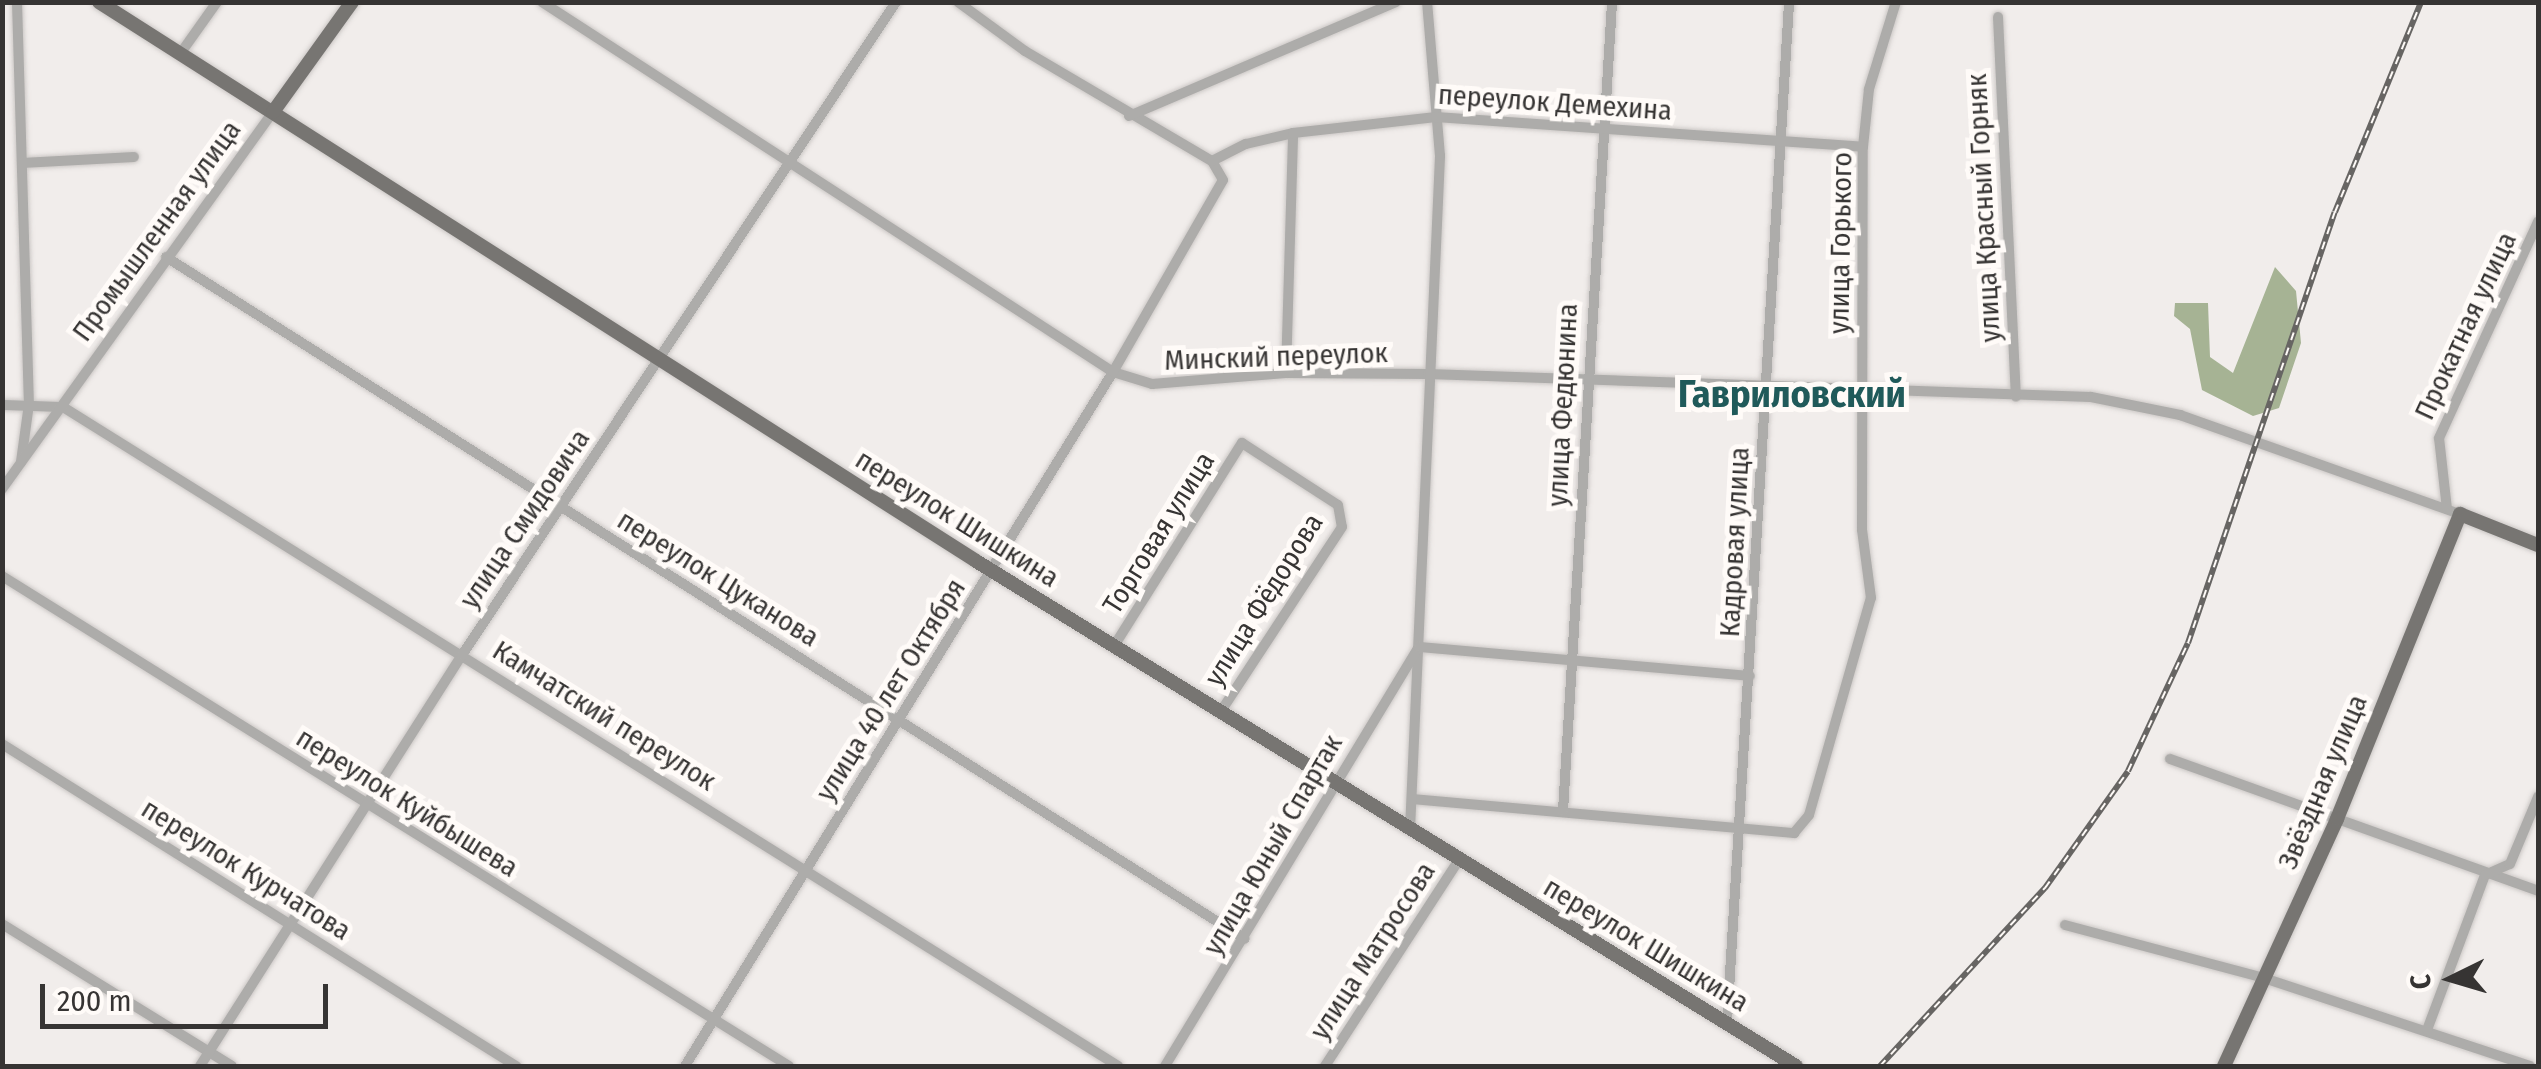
<!DOCTYPE html>
<meta charset="utf-8">
<style>
body{margin:0}
#map{position:relative;width:2541px;height:1069px;overflow:hidden;background:#f1edeb;font-family:"Fira Sans Condensed",sans-serif}
div>[style]{position:absolute}
.forest>*{inset:0;background:#a6b394}
.roads{filter:drop-shadow(0 0 2px #ccc8c6) drop-shadow(0 0 2px #ccc8c6)}
.minor>*{height:10px;margin:-5px;padding:0 5px;transform-origin:5px;border-radius:5px;background:#adacaa}
.major>*{height:14px;margin:-7px;padding:0 7px;transform-origin:7px;border-radius:7px;background:#777572}
.rail>*{height:6px;margin-top:-3px;transform-origin:0;background:repeating-linear-gradient(90deg,#fffbf8 0 8px,#676563 0 16px);box-sizing:border-box;border-block:2px solid #676563}
span{translate:-50% -50%;white-space:nowrap;text-align:center;line-height:1.15;-webkit-text-stroke:10px #fffbf8;paint-order:stroke}
.street-label{font-size:28px;color:#363433}
.district-label{font-size:38px;color:#205a5a;font-weight:700}
.frame{position:absolute;inset:0;border:5px solid #363433;pointer-events:none}
.north{position:absolute;left:2401px;top:929px;width:100px;height:100px;-webkit-text-stroke:8px #fffbf8;paint-order:stroke;rotate:265deg;font-size:28px;font-weight:700;line-height:40px;text-align:center;color:#363433}
.north::after{content:'';display:block;margin:auto;width:35px;height:45px;background:#363433;clip-path:polygon(50% 0,100% 100%,50% 72%,0 100%)}
.scale{position:absolute;left:40px;top:984px;width:288px;height:45px;box-sizing:border-box;border:5px solid #363433;border-top:0;padding-left:12px;font-size:30px;line-height:35px;white-space:nowrap;color:#363433;-webkit-text-stroke:8px #fffbf8;paint-order:stroke}
</style>
<div id="map">
<div class="forest">
<i style="clip-path:polygon(2275px 267px,2296px 291px,2301px 343px,2279px 408px,2253px 416px,2202px 390px,2190px 329px,2174px 316px,2175px 303px,2208px 303px,2210px 357px,2233px 373px)"></i>
</div>
<div class="roads">
<div class="minor">
<i style="left:17px;top:2px;width:402px;rotate:88.3deg"></i>
<i style="left:29px;top:404px;width:59px;rotate:97.9deg"></i>
<i style="left:542px;top:2px;width:680px;rotate:32.94deg"></i>
<i style="left:1113px;top:372px;width:41px;rotate:17.1deg"></i>
<i style="left:1152px;top:384px;width:134px;rotate:-4.7deg"></i>
<i style="left:1286px;top:373px;width:142px;rotate:0.4deg"></i>
<i style="left:1428px;top:374px;width:663px;rotate:1.99deg"></i>
<i style="left:2091px;top:397px;width:91px;rotate:11.4deg"></i>
<i style="left:2180px;top:415px;width:297px;rotate:19.5deg"></i>
<i style="left:958px;top:2px;width:83px;rotate:36.2deg"></i>
<i style="left:1025px;top:51px;width:217px;rotate:30.5deg"></i>
<i style="left:1998px;top:17px;width:380px;rotate:87.3deg"></i>
<i style="left:180px;top:54px;width:64px;rotate:-54.6deg"></i>
<i style="left:1129px;top:116px;width:290px;rotate:-23.1deg"></i>
<i style="left:22px;top:163px;width:112px;rotate:-3.1deg"></i>
<i style="left:166px;top:257px;width:1276px;rotate:32.3deg"></i>
<i style="left:1286px;top:373px;width:240px;rotate:-88.3deg"></i>
<i style="left:2px;top:405px;width:61px;rotate:1.9deg"></i>
<i style="left:63px;top:407px;width:1244px;rotate:31.99deg"></i>
<i style="left:2px;top:489px;width:464px;rotate:-54.3deg"></i>
<i style="left:2447px;top:509px;width:71px;rotate:-96.4deg"></i>
<i style="left:2439px;top:438px;width:238px;rotate:-65.4deg"></i>
<i style="left:2px;top:576px;width:927px;rotate:31.91deg"></i>
<i style="left:1114px;top:646px;width:240px;rotate:-57.8deg"></i>
<i style="left:1242px;top:443px;width:114px;rotate:32.9deg"></i>
<i style="left:1338px;top:505px;width:22px;rotate:80deg"></i>
<i style="left:1342px;top:527px;width:222px;rotate:123.3deg"></i>
<i style="left:2px;top:744px;width:607px;rotate:32.07deg"></i>
<i style="left:2170px;top:759px;width:391px;rotate:19.7deg"></i>
<i style="left:1412px;top:799px;width:384px;rotate:5.1deg"></i>
<i style="left:1794px;top:833px;width:23px;rotate:-50deg"></i>
<i style="left:1809px;top:815px;width:226px;rotate:-74.1deg"></i>
<i style="left:1871px;top:598px;width:69px;rotate:-97.5deg"></i>
<i style="left:1862px;top:530px;width:383px;rotate:-89.9deg"></i>
<i style="left:1863px;top:147px;width:58px;rotate:-84.1deg"></i>
<i style="left:1869px;top:89px;width:91px;rotate:-72.8deg"></i>
<i style="left:1563px;top:811px;width:810px;rotate:-86.53deg"></i>
<i style="left:1410px;top:830px;width:675px;rotate:-87.45deg"></i>
<i style="left:1440px;top:156px;width:155px;rotate:-94.8deg"></i>
<i style="left:2px;top:924px;width:270px;rotate:31.7deg"></i>
<i style="left:2065px;top:925px;width:206px;rotate:14.9deg"></i>
<i style="left:2264px;top:978px;width:280px;rotate:18.3deg"></i>
<i style="left:1727px;top:1023px;width:1023px;rotate:-86.52deg"></i>
<i style="left:2427px;top:1030px;width:165px;rotate:-69.5deg"></i>
<i style="left:2485px;top:875px;width:27px;rotate:-24deg"></i>
<i style="left:2510px;top:864px;width:73px;rotate:-67.3deg"></i>
<i style="left:200px;top:1066px;width:487px;rotate:-57.5deg"></i>
<i style="left:462px;top:655px;width:784px;rotate:-56.39deg"></i>
<i style="left:685px;top:1066px;width:815px;rotate:-58.34deg"></i>
<i style="left:1113px;top:372px;width:221px;rotate:-60.2deg"></i>
<i style="left:1223px;top:180px;width:22px;rotate:-120deg"></i>
<i style="left:1212px;top:161px;width:38px;rotate:-27deg"></i>
<i style="left:1246px;top:144px;width:48px;rotate:-13.2deg"></i>
<i style="left:1293px;top:133px;width:144px;rotate:-6.4deg"></i>
<i style="left:1436px;top:117px;width:428px;rotate:4deg"></i>
<i style="left:1165px;top:1066px;width:490px;rotate:-58.8deg"></i>
<i style="left:1419px;top:647px;width:332px;rotate:5deg"></i>
<i style="left:1325px;top:1066px;width:246px;rotate:-57deg"></i>
</div>
<div class="major">
<i style="left:99px;top:2px;width:1040px;rotate:32.51deg"></i>
<i style="left:976px;top:561px;width:963px;rotate:31.63deg"></i>
<i style="left:273px;top:112px;width:135px;rotate:-54.3deg"></i>
<i style="left:2224px;top:1066px;width:272px;rotate:-65.4deg"></i>
<i style="left:2337px;top:819px;width:329px;rotate:-68deg"></i>
<i style="left:2460px;top:514px;width:84px;rotate:21.7deg"></i>
</div>
</div>
<div class="rail">
<i style="left:1880px;top:1066px;width:243px;rotate:-47.2deg"></i>
<i style="left:2045px;top:888px;width:143px;rotate:-54.6deg"></i>
<i style="left:2128px;top:771px;width:141px;rotate:-64.9deg"></i>
<i style="left:2188px;top:643px;width:455px;rotate:-71.2deg"></i>
<i style="left:2335px;top:212px;width:227px;rotate:-67.7deg"></i>
</div>
<div class="street-label">
<span style="left:1555px;top:103px;rotate:4deg">переулок Демехина</span>
<span style="left:1984px;top:208px;rotate:-93deg">улица Красный Горняк</span>
<span style="left:157px;top:231px;rotate:-54deg">Промышленная улица</span>
<span style="left:1841px;top:243px;rotate:-89deg">улица Горького</span>
<span style="left:2466px;top:326px;rotate:-65deg">Прокатная улица</span>
<span style="left:1276px;top:357px;rotate:-2deg">Минский переулок</span>
<span style="left:1563px;top:405px;rotate:-87deg">улица Федюнина</span>
<span style="left:525px;top:519px;rotate:-56deg">улица Смидовича</span>
<span style="left:957px;top:519px;rotate:32deg">переулок Шишкина</span>
<span style="left:1159px;top:533px;rotate:-58deg">Торговая улица</span>
<span style="left:1735px;top:542px;rotate:-87deg">Кадровая улица</span>
<span style="left:718px;top:579px;rotate:32deg">переулок Цуканова</span>
<span style="left:1264px;top:600px;rotate:-58deg">улица Фёдорова</span>
<span style="left:891px;top:690px;rotate:-58deg">улица 40 лет Октября</span>
<span style="left:604px;top:716px;rotate:32deg">Камчатский переулок</span>
<span style="left:2323px;top:782px;rotate:-67deg">Звёздная улица</span>
<span style="left:407px;top:803px;rotate:32deg">переулок Куйбышева</span>
<span style="left:1273px;top:845px;rotate:-60deg">улица Юный Спартак</span>
<span style="left:246px;top:870px;rotate:32deg">переулок Курчатова</span>
<span style="left:1646px;top:945px;rotate:31deg">переулок Шишкина</span>
<span style="left:1373px;top:951px;rotate:-57deg">улица Матросова</span>
</div>
<div class="district-label">
<span style="left:1792px;top:395px">Гавриловский</span>
</div>
<div class="frame"></div>
<div class="north">С</div>
<div class="scale">200 m</div>
</div>
